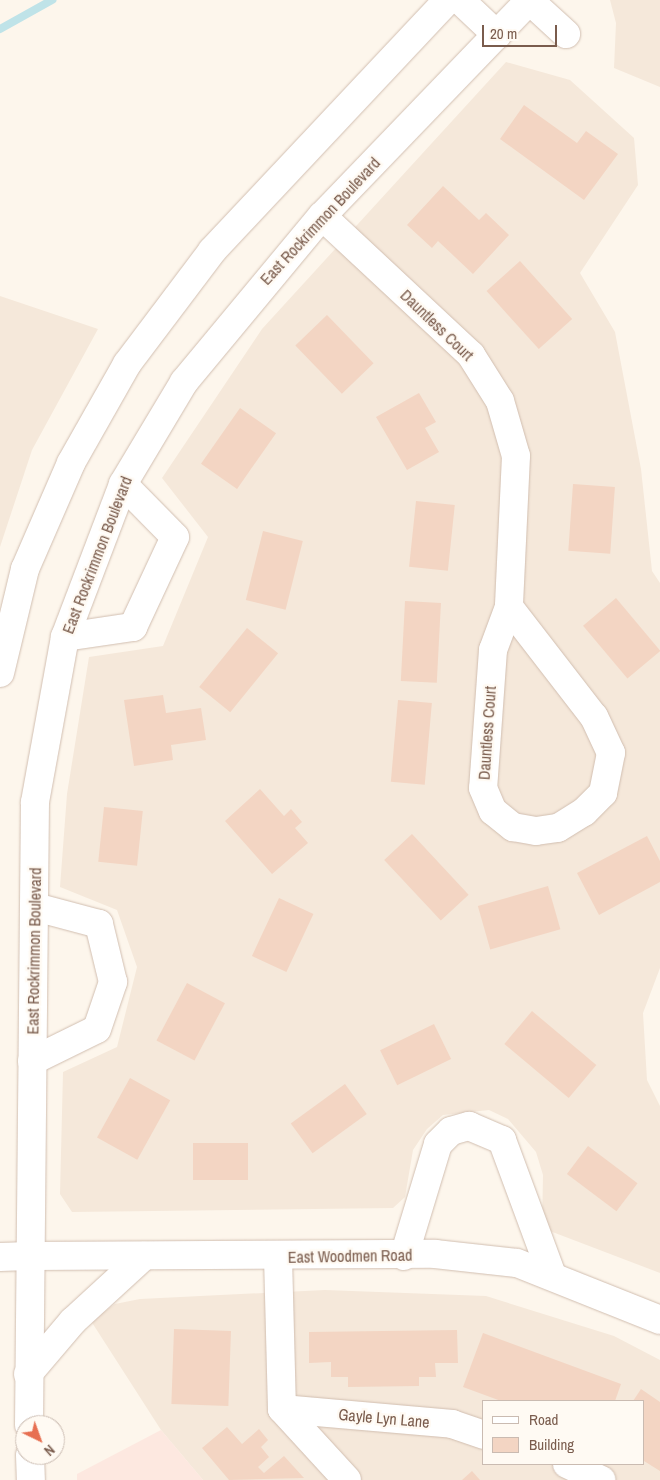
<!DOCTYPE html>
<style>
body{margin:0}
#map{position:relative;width:660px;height:1480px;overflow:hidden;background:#fdf6ec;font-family:"Archivo Narrow",sans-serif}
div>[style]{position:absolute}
.residential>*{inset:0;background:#f5e8da}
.commercial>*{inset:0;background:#fde8e0}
.stream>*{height:8px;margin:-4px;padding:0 4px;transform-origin:4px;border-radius:4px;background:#bfe3e8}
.building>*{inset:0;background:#f3d5c3;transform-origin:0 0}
.roads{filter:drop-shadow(0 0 1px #d1beb0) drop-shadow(0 0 1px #d1beb0)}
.street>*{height:28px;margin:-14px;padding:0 14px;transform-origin:14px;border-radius:14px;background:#fff}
.secondary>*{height:28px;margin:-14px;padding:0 14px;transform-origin:14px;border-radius:14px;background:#fff}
span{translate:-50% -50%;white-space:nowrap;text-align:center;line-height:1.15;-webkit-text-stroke:4.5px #fffaf3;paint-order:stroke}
.street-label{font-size:16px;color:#7a5c4d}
.legend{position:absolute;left:482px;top:1400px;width:162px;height:65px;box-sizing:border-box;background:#fffaf3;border:1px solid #cabbb1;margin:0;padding:6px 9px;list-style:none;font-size:15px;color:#7a5c4d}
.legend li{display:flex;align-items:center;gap:10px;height:25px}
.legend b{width:25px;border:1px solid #cabbb1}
.north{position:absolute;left:15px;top:1415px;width:50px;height:50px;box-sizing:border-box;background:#fffaf3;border:1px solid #cabbb1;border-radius:50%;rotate:138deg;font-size:14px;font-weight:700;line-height:20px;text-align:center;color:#7a5c4d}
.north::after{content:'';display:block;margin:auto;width:18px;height:22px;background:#e76f51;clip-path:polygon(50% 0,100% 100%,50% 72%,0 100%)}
.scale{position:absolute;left:482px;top:25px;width:75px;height:22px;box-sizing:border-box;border:2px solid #7a5c4d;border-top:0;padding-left:6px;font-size:15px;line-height:18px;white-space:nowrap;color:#7a5c4d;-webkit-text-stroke:4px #fffaf3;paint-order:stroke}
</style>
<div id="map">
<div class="residential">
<i style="clip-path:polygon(610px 0,660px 0,660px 87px,614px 68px,616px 23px)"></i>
<i style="clip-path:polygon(506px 62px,570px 80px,634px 138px,638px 185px,580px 273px,615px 332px,641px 469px,652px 571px,660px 583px,660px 968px,643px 1013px,647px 1080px,660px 1106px,660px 1273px,542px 1228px,543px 1175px,536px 1152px,508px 1119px,489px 1110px,443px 1115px,427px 1129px,413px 1150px,405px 1197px,393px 1208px,72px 1212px,60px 1194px,63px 1072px,117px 1047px,137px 967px,117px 910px,60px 887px,67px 794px,89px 657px,163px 646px,208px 537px,162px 478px,262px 329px)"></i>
<i style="clip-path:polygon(0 296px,98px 329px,32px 450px,0 547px)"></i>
<i style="clip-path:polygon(evenodd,325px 1290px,486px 1296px,614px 1336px,660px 1360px,660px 1480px,203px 1480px,161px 1430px,91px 1321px,115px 1304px,140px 1299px,325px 1290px,484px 1401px,644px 1401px,644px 1464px,484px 1464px,484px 1401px)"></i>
</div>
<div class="commercial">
<i style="clip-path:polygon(161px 1430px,203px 1480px,77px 1480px,77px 1474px)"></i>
</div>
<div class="stream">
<i style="left:0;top:29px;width:60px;rotate:-29.1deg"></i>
</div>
<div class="building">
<i style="clip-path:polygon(524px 105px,577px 143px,586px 131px,618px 154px,584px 200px,500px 139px)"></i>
<i style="clip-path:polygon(443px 186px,479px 220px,486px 213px,509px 235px,473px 274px,438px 241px,432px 248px,407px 225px)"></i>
<i style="left:520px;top:261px;width:78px;height:45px;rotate:48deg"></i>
<i style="left:327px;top:315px;width:67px;height:44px;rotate:46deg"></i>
<i style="clip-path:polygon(419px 393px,436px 422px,425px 428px,439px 452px,407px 470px,376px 417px)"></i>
<i style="left:240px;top:408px;width:44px;height:68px;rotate:35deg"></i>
<i style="left:573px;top:484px;width:42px;height:67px;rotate:4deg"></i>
<i style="left:416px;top:501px;width:39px;height:66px;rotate:6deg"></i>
<i style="left:263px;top:531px;width:41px;height:71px;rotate:14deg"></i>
<i style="left:616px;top:598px;width:69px;height:43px;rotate:50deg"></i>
<i style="left:405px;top:601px;width:36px;height:80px;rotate:3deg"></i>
<i style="left:247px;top:628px;width:40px;height:76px;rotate:39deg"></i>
<i style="clip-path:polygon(163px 695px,166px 713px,201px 708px,206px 740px,171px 745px,173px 760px,134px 766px,124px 700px)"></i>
<i style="left:398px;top:700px;width:34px;height:82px;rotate:5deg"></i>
<i style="clip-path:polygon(260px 789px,284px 816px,291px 809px,302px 822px,295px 828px,308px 843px,272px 874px,225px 821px)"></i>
<i style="left:104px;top:807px;width:39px;height:55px;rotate:6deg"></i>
<i style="left:412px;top:834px;width:83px;height:38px;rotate:47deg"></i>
<i style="clip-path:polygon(647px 836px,660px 861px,660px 882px,599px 915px,577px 873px)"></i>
<i style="left:548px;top:886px;width:45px;height:73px;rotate:74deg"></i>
<i style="left:279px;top:898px;width:38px;height:64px;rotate:25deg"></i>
<i style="left:187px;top:983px;width:43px;height:65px;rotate:28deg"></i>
<i style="left:532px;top:1011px;width:84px;height:43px;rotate:40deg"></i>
<i style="left:434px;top:1024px;width:39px;height:60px;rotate:64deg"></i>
<i style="left:130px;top:1078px;width:46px;height:68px;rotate:29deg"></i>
<i style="left:345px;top:1084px;width:37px;height:67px;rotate:54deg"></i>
<i style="left:193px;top:1143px;width:55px;height:37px"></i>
<i style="left:588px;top:1146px;width:62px;height:35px;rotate:37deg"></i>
<i style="left:174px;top:1329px;width:57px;height:75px;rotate:2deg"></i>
<i style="clip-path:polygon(457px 1330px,458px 1363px,435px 1363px,436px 1377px,419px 1377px,419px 1386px,348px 1387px,348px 1377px,331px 1377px,331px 1362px,309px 1363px,309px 1332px)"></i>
<i style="clip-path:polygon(483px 1333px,621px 1384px,615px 1401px,501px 1401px,463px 1387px)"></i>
<i style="clip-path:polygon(641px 1389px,660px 1402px,660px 1471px,644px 1461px,644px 1401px,633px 1401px)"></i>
<i style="clip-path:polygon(227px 1427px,242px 1444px,259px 1429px,268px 1440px,261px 1447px,269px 1457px,258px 1467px,264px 1473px,284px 1456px,304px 1478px,229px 1480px,202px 1448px)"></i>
<i style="clip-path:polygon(472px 1471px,480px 1480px,462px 1480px)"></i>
</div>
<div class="roads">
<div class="street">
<i style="left:460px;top:0;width:51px;rotate:43.4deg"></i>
<i style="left:530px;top:1px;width:49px;rotate:42.5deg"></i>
<i style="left:322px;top:216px;width:204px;rotate:43deg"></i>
<i style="left:471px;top:355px;width:54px;rotate:57.8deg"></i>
<i style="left:500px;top:401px;width:57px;rotate:73.8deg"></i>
<i style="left:516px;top:456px;width:151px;rotate:92.7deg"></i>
<i style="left:509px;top:607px;width:46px;rotate:110.4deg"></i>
<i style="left:493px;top:650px;width:138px;rotate:94.1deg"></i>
<i style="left:483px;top:788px;width:25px;rotate:67deg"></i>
<i style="left:493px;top:811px;width:26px;rotate:39deg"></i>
<i style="left:513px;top:827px;width:23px;rotate:10deg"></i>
<i style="left:536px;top:831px;width:22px;rotate:-8deg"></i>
<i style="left:558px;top:828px;width:31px;rotate:-32deg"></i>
<i style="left:584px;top:812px;width:27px;rotate:-45deg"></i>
<i style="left:603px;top:793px;width:41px;rotate:-78.7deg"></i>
<i style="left:611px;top:753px;width:40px;rotate:-115deg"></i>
<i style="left:594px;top:717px;width:139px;rotate:-127.7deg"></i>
<i style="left:65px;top:637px;width:69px;rotate:-8.4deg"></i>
<i style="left:133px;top:627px;width:99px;rotate:-65deg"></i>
<i style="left:175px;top:537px;width:74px;rotate:-134.5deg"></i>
<i style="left:32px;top:1061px;width:72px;rotate:-26.2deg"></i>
<i style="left:97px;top:1029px;width:50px;rotate:-71.2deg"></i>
<i style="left:113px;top:982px;width:60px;rotate:-103.6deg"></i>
<i style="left:99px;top:924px;width:66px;rotate:-165.1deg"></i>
<i style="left:404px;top:1256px;width:117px;rotate:-73.1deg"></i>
<i style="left:438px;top:1144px;width:18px;rotate:-45deg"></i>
<i style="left:451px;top:1131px;width:19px;rotate:-16deg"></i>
<i style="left:469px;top:1126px;width:36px;rotate:23deg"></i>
<i style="left:502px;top:1140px;width:144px;rotate:69.7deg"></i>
<i style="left:0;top:1257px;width:29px;rotate:-2deg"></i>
<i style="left:278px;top:1257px;width:152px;rotate:88.5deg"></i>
<i style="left:282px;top:1409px;width:96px;rotate:47.5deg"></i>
<i style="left:282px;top:1409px;width:171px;rotate:5deg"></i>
<i style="left:452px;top:1424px;width:34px;rotate:19deg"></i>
<i style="left:567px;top:1464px;width:38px;rotate:25deg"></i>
</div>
<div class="secondary">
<i style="left:0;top:673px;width:107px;rotate:-76.5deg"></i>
<i style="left:25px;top:569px;width:116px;rotate:-66.5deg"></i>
<i style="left:71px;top:463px;width:114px;rotate:-60.5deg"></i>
<i style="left:127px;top:364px;width:141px;rotate:-53deg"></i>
<i style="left:212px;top:251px;width:345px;rotate:-46.8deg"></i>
<i style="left:29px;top:1256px;width:406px;rotate:-0.3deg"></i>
<i style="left:435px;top:1254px;width:82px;rotate:6.3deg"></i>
<i style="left:517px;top:1263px;width:154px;rotate:21.7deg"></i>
<i style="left:28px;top:1374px;width:70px;rotate:-49.7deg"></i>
<i style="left:73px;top:1321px;width:96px;rotate:-42.5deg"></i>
<i style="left:29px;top:1425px;width:623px;rotate:-89.45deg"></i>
<i style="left:35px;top:802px;width:168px;rotate:-79.7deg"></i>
<i style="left:65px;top:637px;width:164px;rotate:-69.2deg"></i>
<i style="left:123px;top:484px;width:119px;rotate:-59.1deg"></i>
<i style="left:184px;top:382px;width:216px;rotate:-50.3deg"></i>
<i style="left:322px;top:216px;width:300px;rotate:-46.1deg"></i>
<i style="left:30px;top:1455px;width:25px;rotate:88deg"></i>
</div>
</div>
<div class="street-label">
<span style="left:320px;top:221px;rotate:-47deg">East Rockrimmon Boulevard</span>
<span style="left:437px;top:325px;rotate:44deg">Dauntless Court</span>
<span style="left:97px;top:555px;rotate:-69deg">East Rockrimmon Boulevard</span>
<span style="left:487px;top:733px;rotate:-86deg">Dauntless Court</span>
<span style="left:34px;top:951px;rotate:-89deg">East Rockrimmon Boulevard</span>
<span style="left:350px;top:1256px;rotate:-1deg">East Woodmen Road</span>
<span style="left:384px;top:1418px;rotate:5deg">Gayle Lyn Lane</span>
</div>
<ul class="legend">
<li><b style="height:6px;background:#fff"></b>Road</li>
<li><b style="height:14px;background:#f3d5c3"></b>Building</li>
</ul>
<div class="north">N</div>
<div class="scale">20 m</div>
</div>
